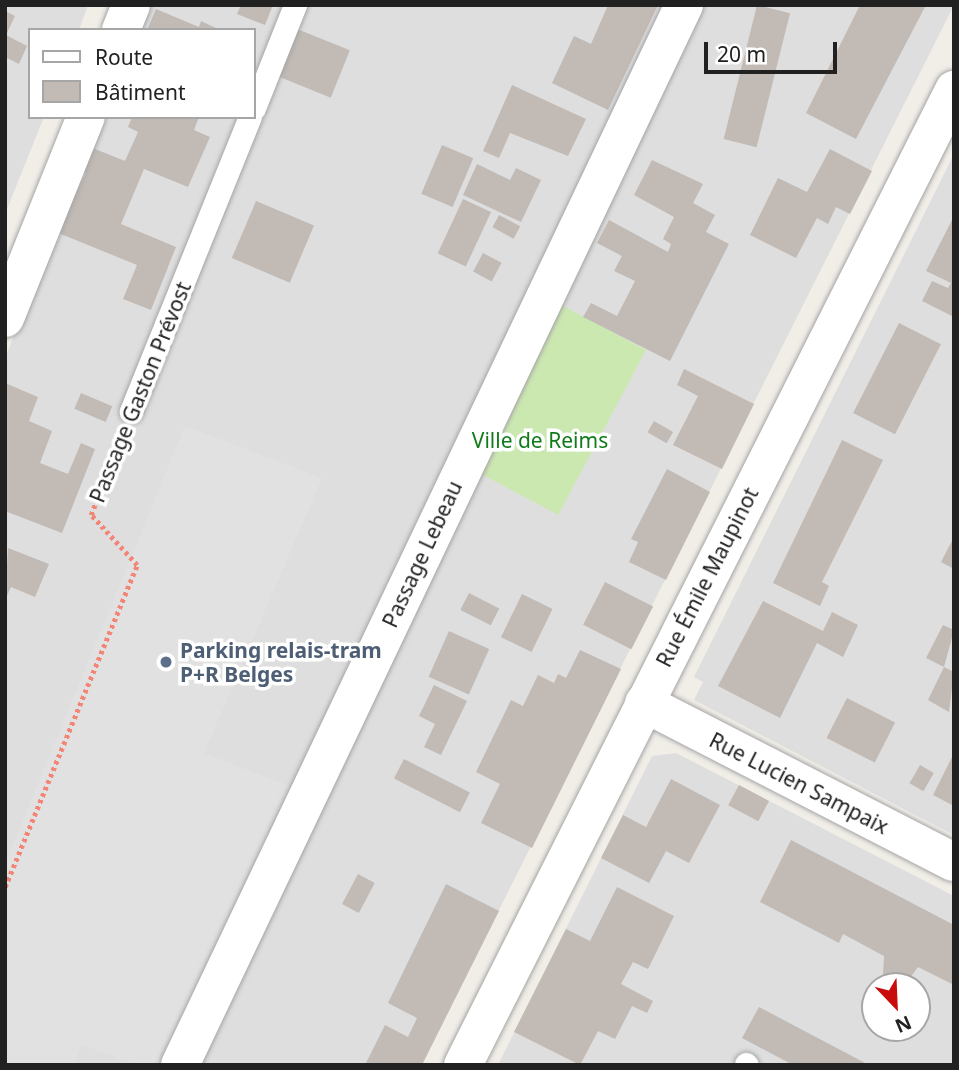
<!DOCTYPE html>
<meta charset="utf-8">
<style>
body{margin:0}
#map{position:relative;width:959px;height:1070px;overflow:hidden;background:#f1eee8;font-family:"Noto Sans",sans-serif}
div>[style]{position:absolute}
.residential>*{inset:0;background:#dfdede}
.grass>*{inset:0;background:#cce8b1;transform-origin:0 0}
.parking>*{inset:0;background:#e1e1e1}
.building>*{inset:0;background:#c1bab5;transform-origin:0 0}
.path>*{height:4.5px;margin-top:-2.25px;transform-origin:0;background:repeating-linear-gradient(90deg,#f38577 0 3.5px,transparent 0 7px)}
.roads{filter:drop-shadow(0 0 2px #a5a5a5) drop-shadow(0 0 2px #a5a5a5)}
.service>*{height:23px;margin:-11.5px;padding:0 11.5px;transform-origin:11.5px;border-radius:11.5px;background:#fff}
.minor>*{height:38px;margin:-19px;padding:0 19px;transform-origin:19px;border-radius:19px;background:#fff}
.dots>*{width:19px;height:19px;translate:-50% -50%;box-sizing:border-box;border:4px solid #fff;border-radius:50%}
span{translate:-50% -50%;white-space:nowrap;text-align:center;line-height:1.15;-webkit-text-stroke:7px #fff;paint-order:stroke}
.street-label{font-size:21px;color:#212121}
.park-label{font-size:21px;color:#127c1b}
.service-label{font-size:21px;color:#4e5e75;font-weight:700}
.left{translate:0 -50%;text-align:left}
.frame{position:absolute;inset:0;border:7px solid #212121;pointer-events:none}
.legend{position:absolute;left:28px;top:28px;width:228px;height:91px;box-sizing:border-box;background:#fff;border:2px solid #a6a6a6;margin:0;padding:9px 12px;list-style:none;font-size:21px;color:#212121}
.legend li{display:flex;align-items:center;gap:14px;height:35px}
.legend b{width:35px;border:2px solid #a6a6a6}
.north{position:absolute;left:861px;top:972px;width:70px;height:70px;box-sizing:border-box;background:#fff;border:2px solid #a6a6a6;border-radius:50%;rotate:157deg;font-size:19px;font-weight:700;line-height:28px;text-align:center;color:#212121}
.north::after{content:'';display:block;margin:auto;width:24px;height:32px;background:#c80c0a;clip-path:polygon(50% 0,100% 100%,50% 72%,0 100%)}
.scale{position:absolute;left:704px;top:42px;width:133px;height:32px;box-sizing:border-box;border:4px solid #212121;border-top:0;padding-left:9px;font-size:21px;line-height:24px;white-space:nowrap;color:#212121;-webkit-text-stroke:5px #fff;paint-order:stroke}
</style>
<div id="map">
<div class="residential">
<i style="clip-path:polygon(5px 5px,88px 5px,79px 30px,30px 30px,30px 117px,44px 117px,5px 214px)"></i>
<i style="clip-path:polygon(147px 5px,668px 5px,164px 1065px,5px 1065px,5px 358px,102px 117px,254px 117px,254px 30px,137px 30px)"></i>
<i style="clip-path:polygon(698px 5px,954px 5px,421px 1065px,194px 1065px)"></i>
<i style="clip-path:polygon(954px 154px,954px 835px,694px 700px,703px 682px,694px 677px)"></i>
<i style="clip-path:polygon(evenodd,676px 753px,954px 896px,954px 1065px,498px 1065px,652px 756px,676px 753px,875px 986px,917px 986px,917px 1028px,875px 1028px,875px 986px)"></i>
</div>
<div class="grass">
<i style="left:556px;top:302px;width:102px;height:187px;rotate:28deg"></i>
</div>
<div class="parking">
<i style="clip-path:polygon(185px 426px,322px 478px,204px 753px,296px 789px,164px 1065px,137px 1065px,82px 1045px,73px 1065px,5px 1065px,5px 864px)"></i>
</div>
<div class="building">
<i style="clip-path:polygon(241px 5px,273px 5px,265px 25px,237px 14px)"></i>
<i style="clip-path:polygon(608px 5px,658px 5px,608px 110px,552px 83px,574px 36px,591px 44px)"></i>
<i style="left:757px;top:5px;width:34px;height:138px;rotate:14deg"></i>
<i style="clip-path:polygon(860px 5px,926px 5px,856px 139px,806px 113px)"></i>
<i style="clip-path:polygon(156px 9px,199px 27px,201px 21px,220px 30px,147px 30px)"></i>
<i style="clip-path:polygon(5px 11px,15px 16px,6px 35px,27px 46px,19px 64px,5px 57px)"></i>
<i style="left:297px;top:29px;width:57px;height:51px;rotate:22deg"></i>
<i style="clip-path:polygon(512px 85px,586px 119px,568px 156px,510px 133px,499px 158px,483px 151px)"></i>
<i style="clip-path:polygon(132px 117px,199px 117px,194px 130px,210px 137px,188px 187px,144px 169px,121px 224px,176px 247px,151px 310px,123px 299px,137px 265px,56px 232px,86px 173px,80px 171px,90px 147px,125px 161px,138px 132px,128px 127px)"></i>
<i style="left:442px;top:145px;width:34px;height:53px;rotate:23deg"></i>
<i style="clip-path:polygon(830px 149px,872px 171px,850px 214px,836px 207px,828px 224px,817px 218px,796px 258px,750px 235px,778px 178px,807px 192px)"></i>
<i style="clip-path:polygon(652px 160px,703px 184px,693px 203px,715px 215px,706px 232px,729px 244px,670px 361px,583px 317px,591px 303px,617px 316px,635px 281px,614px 271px,622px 256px,597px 243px,609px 220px,668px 252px,671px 244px,663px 239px,674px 217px,634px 195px)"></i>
<i style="clip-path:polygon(477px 164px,510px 180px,516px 168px,541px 180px,521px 222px,463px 195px)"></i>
<i style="left:463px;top:199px;width:31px;height:60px;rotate:25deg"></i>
<i style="left:256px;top:201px;width:63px;height:62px;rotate:23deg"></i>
<i style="left:499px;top:215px;width:24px;height:14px;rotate:28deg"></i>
<i style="clip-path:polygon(954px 216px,954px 317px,922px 301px,932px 281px,948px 288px,951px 283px,926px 271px)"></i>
<i style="left:483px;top:253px;width:21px;height:21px;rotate:28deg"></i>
<i style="left:899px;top:323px;width:47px;height:101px;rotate:27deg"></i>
<i style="clip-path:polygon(684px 369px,754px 404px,722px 469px,673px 445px,698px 396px,677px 385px)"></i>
<i style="clip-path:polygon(5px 383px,38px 397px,29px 421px,52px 431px,40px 463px,68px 474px,81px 443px,95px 449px,62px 533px,5px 511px)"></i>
<i style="left:81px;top:393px;width:34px;height:17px;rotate:23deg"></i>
<i style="left:654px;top:421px;width:22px;height:13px;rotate:30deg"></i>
<i style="clip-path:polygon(842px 440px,883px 460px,822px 582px,829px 586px,820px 606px,773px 583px)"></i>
<i style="clip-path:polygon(667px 469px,710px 492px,666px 580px,629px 562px,638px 542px,631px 539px)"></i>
<i style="clip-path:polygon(954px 537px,954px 569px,941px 562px)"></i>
<i style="clip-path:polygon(8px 548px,49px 564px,35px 597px,11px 587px,5px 600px)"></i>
<i style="left:605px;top:582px;width:54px;height:48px;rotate:27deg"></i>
<i style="left:469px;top:593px;width:34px;height:19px;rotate:27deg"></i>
<i style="left:522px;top:594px;width:34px;height:48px;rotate:26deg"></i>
<i style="clip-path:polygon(763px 601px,823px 631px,832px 612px,858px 625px,843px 657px,817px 643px,780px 718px,718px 686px)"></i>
<i style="clip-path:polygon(943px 625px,954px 630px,944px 667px,954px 672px,949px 712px,928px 700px,944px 667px,926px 658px)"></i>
<i style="left:449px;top:631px;width:44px;height:50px;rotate:24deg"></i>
<i style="clip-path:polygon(580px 650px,621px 669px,532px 848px,481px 823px,500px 784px,476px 772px,511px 700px,523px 706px,538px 675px,554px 683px,558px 674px,566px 678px)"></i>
<i style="clip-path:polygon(434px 685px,467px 701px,441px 755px,424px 747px,435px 724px,419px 716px)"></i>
<i style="left:847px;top:698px;width:54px;height:45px;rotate:27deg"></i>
<i style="clip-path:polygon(954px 753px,954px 806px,933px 795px)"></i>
<i style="left:404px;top:759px;width:74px;height:22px;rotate:27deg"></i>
<i style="left:920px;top:765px;width:16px;height:21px;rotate:30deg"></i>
<i style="clip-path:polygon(671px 779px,720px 805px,689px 863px,666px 851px,649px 883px,601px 858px,623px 815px,646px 827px)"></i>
<i style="left:739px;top:785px;width:34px;height:23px;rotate:28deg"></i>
<i style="clip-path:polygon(791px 840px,954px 925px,954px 985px,918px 967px,904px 986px,883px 975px,884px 956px,843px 934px,839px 943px,760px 902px)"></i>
<i style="left:358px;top:874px;width:19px;height:34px;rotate:28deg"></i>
<i style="clip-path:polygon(446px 884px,499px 911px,422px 1065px,365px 1065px,385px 1025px,408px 1037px,417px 1018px,388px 1003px)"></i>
<i style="clip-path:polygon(617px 887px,674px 916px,648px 969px,633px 962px,621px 984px,653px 1001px,647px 1013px,632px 1006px,615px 1039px,598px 1031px,580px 1065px,514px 1032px,566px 929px,590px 941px)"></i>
<i style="clip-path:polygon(759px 1007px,869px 1065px,793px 1065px,742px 1038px)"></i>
</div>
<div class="path">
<i style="left:5px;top:887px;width:348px;rotate:-67.7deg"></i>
<i style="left:137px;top:565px;width:68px;rotate:-132.6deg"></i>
<i style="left:91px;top:515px;width:79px;rotate:-69.3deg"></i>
</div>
<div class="roads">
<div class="service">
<i style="left:254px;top:108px;width:111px;rotate:-68.3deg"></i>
<i style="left:131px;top:411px;width:317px;rotate:-68deg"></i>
<i style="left:746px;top:1064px;width:1px;rotate:45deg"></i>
</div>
<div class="minor">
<i style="left:121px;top:30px;width:27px;rotate:-68deg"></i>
<i style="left:5px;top:318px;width:217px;rotate:-68.1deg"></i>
<i style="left:644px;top:703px;width:348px;rotate:27.2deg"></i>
<i style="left:180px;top:1065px;width:1174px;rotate:-64.57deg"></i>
<i style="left:463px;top:1065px;width:1092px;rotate:-63.27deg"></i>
</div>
</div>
<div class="dots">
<i style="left:166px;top:662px;background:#5c6f8a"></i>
</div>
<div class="street-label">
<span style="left:140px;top:392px;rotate:-68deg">Passage Gaston Prévost</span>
<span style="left:422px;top:554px;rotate:-65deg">Passage Lebeau</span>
<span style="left:707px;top:577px;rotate:-63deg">Rue Émile Maupinot</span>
<span style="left:799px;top:783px;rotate:27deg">Rue Lucien Sampaix</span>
</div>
<div class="park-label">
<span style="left:540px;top:440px">Ville de Reims</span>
</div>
<div class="service-label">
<span class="left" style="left:180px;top:662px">Parking relais-tram<br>P+R Belges</span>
</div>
<div class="frame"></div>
<ul class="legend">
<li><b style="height:9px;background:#fff"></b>Route</li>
<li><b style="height:19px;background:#c1bab5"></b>Bâtiment</li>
</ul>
<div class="north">N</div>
<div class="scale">20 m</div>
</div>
